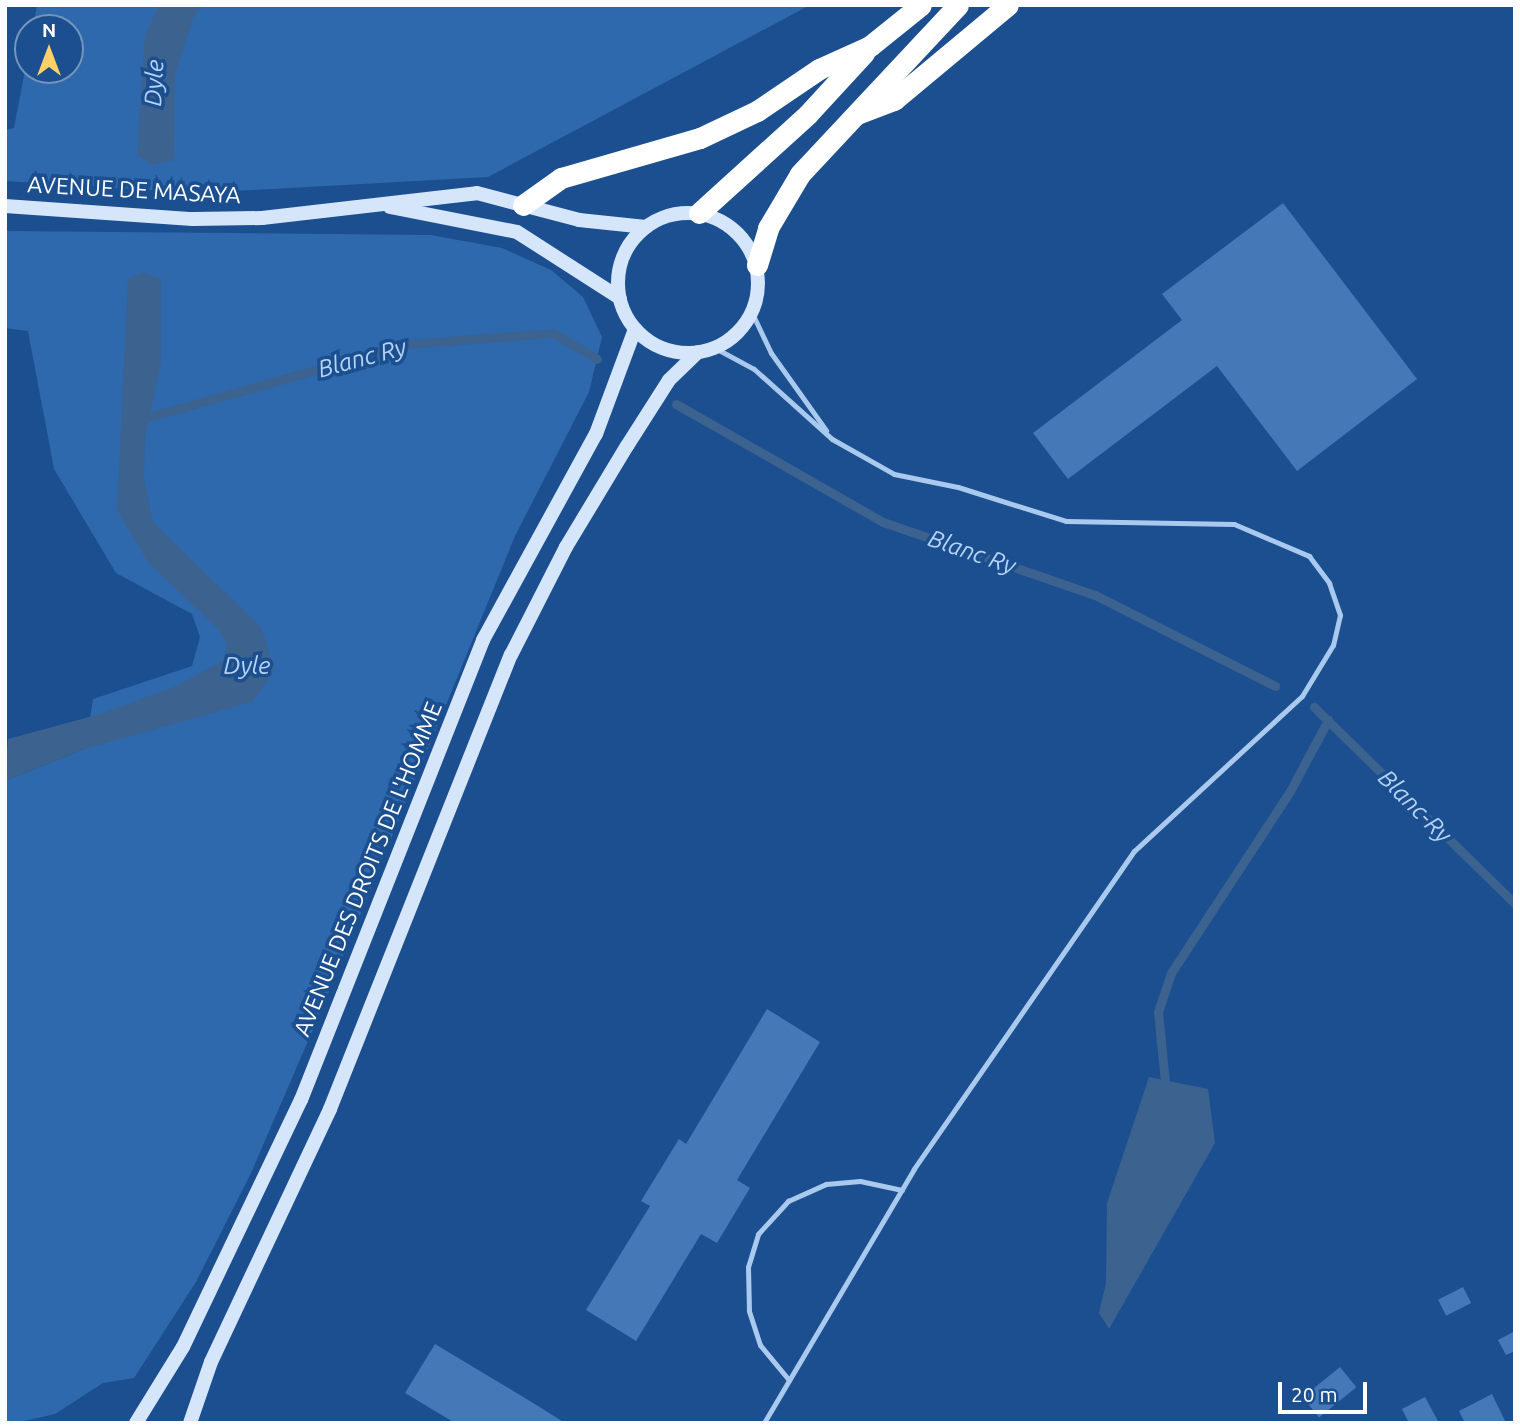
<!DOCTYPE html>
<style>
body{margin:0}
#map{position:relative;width:1520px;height:1428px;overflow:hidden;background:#1b4f8f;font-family:Ubuntu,sans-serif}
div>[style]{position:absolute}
.green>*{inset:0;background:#2e69ad}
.water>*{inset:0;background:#3c6290}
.stream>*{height:9px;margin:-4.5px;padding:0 4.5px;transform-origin:4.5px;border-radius:4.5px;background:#3c6290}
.building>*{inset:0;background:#4478b7;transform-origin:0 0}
.lane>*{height:5px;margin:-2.5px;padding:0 2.5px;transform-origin:2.5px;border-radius:2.5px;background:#a9c9ee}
.secondary>*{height:14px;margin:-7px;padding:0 7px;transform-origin:7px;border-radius:7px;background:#d6e6fa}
.secondary>.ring{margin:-7px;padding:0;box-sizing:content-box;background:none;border:14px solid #d6e6fa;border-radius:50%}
.highway>*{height:21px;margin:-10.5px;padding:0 10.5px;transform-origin:10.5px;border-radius:10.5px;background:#fff}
span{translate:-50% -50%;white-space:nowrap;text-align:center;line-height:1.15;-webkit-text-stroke:7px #1b4f8f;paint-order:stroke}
.street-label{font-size:23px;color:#fff}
.water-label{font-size:24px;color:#b5d3f5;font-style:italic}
.frame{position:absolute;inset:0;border:7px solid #fff;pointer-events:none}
.north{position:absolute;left:14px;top:14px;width:70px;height:70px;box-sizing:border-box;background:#1b4f8f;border:2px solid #7695bc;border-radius:50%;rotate:0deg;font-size:19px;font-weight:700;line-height:28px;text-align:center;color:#fff}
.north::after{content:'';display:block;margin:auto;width:24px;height:32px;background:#ffd166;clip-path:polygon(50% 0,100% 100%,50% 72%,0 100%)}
.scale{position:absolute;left:1278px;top:1382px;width:89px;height:32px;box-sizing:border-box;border:4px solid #fff;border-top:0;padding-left:9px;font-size:21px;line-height:24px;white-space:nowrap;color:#fff;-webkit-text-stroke:5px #1b4f8f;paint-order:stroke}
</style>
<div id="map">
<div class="green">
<i style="clip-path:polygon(37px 5px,810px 5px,488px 177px,199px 193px,5px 181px,5px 130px,14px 128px,28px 54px,28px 70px,70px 70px,70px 28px,33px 28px)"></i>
<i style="clip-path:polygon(5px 231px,431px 235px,502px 248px,551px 270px,583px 297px,602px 337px,589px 392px,515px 536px,318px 1018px,251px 1173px,196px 1282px,134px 1378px,103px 1383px,55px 1414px,15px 1423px,5px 1423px,5px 781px,85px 749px,93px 699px,192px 666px,200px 637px,192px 614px,116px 573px,54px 469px,28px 331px,5px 328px)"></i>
</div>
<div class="water">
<i style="clip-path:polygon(159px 5px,204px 5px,194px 16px,175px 75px,174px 160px,152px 165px,137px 155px,145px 36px)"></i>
<i style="clip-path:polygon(143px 272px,161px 279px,161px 362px,145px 438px,144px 479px,153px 522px,262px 628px,274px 672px,252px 702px,85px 749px,5px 781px,8px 739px,100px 714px,174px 687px,223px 661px,227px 645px,219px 630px,148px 562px,117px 510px,128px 279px)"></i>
<i style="clip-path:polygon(1149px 1077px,1208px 1089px,1215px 1143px,1109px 1329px,1099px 1313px,1106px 1283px,1107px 1203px)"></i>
</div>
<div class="stream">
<i style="left:676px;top:404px;width:238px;rotate:29.7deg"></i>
<i style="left:883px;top:522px;width:224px;rotate:19deg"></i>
<i style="left:1095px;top:595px;width:202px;rotate:26.8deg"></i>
<i style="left:138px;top:420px;width:280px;rotate:-15.7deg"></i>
<i style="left:408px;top:344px;width:145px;rotate:-4.3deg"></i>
<i style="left:553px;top:333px;width:51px;rotate:30.6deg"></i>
<i style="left:1314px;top:707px;width:281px;rotate:44.4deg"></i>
<i style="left:1166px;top:1092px;width:80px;rotate:-95.7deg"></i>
<i style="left:1158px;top:1012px;width:41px;rotate:-71.6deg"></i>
<i style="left:1171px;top:973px;width:215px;rotate:-56.8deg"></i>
<i style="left:1289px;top:793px;width:83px;rotate:-61.9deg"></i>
</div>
<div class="building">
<i style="clip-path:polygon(1283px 203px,1417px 379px,1297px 471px,1217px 366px,1068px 479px,1033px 433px,1182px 320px,1162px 294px)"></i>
<i style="clip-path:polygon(767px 1009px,820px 1042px,737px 1180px,750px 1188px,717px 1243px,701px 1234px,636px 1341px,586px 1310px,650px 1206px,641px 1201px,679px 1139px,686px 1144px)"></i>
<i style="left:1463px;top:1287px;width:18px;height:28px;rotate:63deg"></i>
<i style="clip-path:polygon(1515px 1331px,1515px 1351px,1506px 1355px,1498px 1340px)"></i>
<i style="clip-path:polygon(435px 1344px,530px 1401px,565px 1423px,455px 1423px,405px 1393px)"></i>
<i style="left:1340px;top:1367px;width:26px;height:48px;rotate:51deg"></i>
<i style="clip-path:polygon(1492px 1394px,1506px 1423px,1465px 1423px,1459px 1411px)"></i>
<i style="clip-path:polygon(1425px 1397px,1439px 1423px,1409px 1423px,1402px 1409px)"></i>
</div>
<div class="lane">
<i style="left:752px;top:313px;width:44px;rotate:64.6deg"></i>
<i style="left:771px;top:353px;width:95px;rotate:54.5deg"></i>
<i style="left:715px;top:348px;width:44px;rotate:28.3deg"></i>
<i style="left:754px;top:369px;width:105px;rotate:41.9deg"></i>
<i style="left:832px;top:439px;width:71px;rotate:29.4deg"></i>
<i style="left:894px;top:474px;width:65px;rotate:11.5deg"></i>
<i style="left:958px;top:487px;width:113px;rotate:17.5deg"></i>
<i style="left:1066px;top:521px;width:168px;rotate:1deg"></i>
<i style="left:1234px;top:524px;width:82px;rotate:23.1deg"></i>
<i style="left:1309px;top:556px;width:34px;rotate:53deg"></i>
<i style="left:1329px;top:583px;width:34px;rotate:71deg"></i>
<i style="left:1340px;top:615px;width:31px;rotate:103deg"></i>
<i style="left:1333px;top:645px;width:60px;rotate:121.3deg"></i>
<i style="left:1302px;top:696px;width:229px;rotate:137.3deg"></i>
<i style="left:1134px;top:851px;width:387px;rotate:124.7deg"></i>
<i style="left:914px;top:1169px;width:295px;rotate:120.6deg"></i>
<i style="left:789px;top:1380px;width:45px;rotate:-129.6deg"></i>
<i style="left:760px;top:1345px;width:36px;rotate:-108deg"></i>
<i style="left:749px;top:1311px;width:44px;rotate:-91.3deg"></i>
<i style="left:748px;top:1267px;width:34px;rotate:-73deg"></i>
<i style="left:758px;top:1234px;width:45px;rotate:-47.7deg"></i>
<i style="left:788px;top:1201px;width:42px;rotate:-24.1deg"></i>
<i style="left:826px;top:1184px;width:34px;rotate:-5deg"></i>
<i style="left:860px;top:1181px;width:43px;rotate:12.1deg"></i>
</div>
<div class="secondary">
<i style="left:5px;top:206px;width:188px;rotate:4deg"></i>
<i style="left:193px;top:219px;width:69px;rotate:-0.8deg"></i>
<i style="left:262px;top:218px;width:216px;rotate:-6.6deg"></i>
<i style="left:477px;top:193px;width:106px;rotate:14.8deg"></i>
<i style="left:579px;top:220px;width:67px;rotate:6deg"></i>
<i style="left:390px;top:207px;width:129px;rotate:11.1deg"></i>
<i style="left:517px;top:232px;width:122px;rotate:32.7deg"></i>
<i class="ring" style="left:618px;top:213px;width:126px;height:126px"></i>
<i style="left:136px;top:1423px;width:89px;rotate:-58.3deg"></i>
<i style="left:183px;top:1347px;width:274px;rotate:-64.5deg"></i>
<i style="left:301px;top:1100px;width:495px;rotate:-68.4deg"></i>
<i style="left:483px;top:640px;width:235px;rotate:-61.3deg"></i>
<i style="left:596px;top:434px;width:112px;rotate:-69.6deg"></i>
<i style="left:190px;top:1423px;width:65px;rotate:-71deg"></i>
<i style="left:211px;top:1362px;width:280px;rotate:-64.8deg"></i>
<i style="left:330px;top:1109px;width:489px;rotate:-68.3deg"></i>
<i style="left:511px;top:655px;width:121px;rotate:-63deg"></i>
<i style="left:566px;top:547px;width:118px;rotate:-58.9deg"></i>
<i style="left:627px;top:446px;width:78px;rotate:-57.5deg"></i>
<i style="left:669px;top:380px;width:40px;rotate:-44deg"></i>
</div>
<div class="highway">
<i style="left:857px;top:114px;width:40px;rotate:-21deg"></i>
<i style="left:894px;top:100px;width:148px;rotate:-39.8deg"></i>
<i style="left:523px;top:205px;width:47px;rotate:-35.4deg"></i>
<i style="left:561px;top:178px;width:145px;rotate:-16.1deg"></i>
<i style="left:700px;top:138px;width:63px;rotate:-25.3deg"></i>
<i style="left:757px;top:111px;width:75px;rotate:-34.1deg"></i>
<i style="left:819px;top:69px;width:56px;rotate:-24.3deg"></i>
<i style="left:870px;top:46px;width:65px;rotate:-38.8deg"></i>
<i style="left:699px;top:213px;width:147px;rotate:-42.2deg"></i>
<i style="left:808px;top:114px;width:83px;rotate:-47.4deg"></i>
<i style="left:757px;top:265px;width:39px;rotate:-73deg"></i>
<i style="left:768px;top:228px;width:63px;rotate:-59.3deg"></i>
<i style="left:800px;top:174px;width:231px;rotate:-46.9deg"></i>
</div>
<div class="street-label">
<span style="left:134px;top:190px;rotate:3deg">AVENUE DE MASAYA</span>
<span style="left:368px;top:869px;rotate:-68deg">AVENUE DES DROITS DE L'HOMME</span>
</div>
<div class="water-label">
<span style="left:154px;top:83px;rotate:-87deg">Dyle</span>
<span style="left:362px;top:358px;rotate:-15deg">Blanc Ry</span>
<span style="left:972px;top:552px;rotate:19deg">Blanc Ry</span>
<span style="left:247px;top:666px">Dyle</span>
<span style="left:1415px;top:806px;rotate:45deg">Blanc-Ry</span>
</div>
<div class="frame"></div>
<div class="north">N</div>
<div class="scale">20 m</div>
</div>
